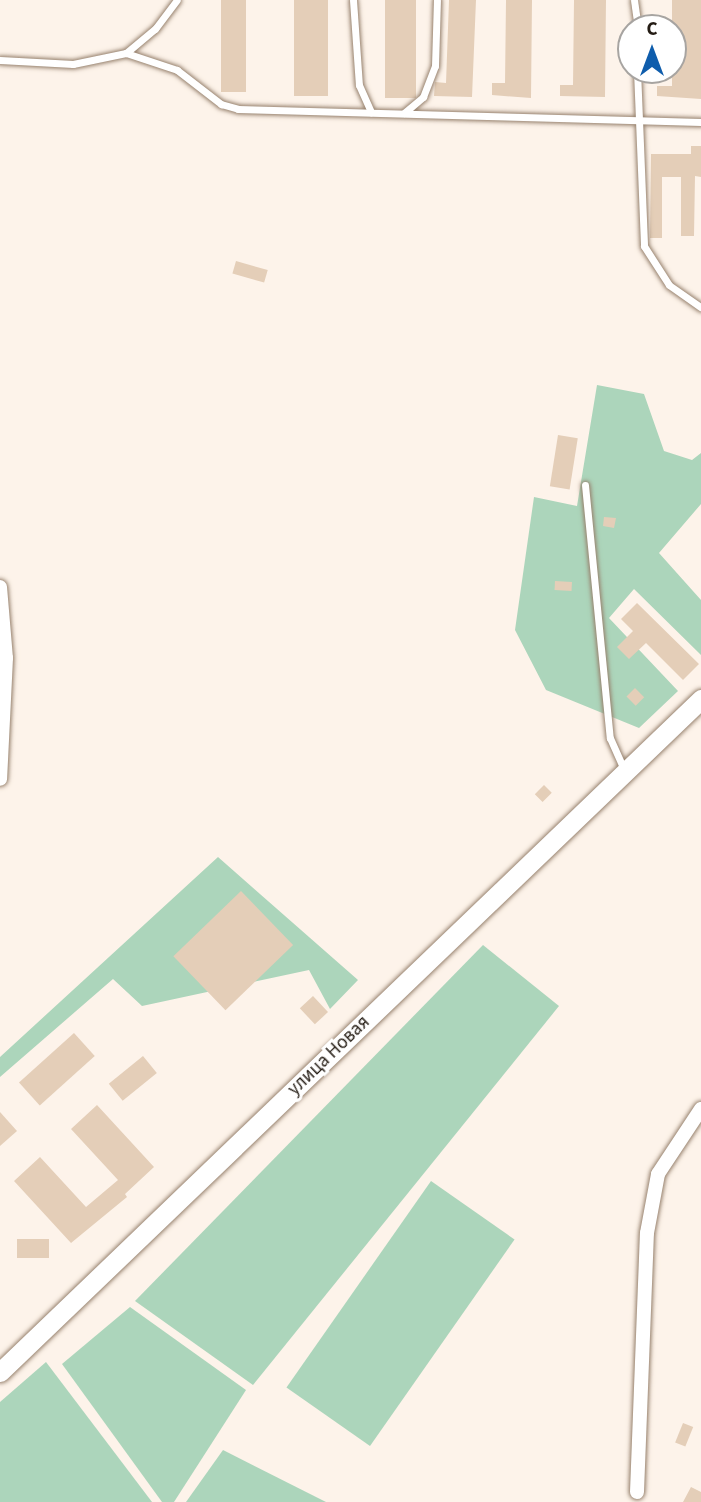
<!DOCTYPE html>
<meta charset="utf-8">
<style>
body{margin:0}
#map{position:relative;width:701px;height:1502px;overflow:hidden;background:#fdf3ea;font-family:"Source Sans 3",sans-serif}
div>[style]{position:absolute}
.green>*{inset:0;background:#acd5bb;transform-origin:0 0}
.building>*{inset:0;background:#e4ceb8;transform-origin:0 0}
.roads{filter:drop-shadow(0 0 2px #97826e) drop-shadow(0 0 2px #97826e)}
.lane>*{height:7px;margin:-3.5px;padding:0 3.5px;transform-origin:3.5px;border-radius:3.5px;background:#fff}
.street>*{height:14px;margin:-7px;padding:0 7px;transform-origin:7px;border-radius:7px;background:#fff}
.secondary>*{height:19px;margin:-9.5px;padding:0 9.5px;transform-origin:9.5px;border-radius:9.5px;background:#fff}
span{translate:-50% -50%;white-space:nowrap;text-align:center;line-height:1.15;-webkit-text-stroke:6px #fff;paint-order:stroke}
.street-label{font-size:19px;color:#241c14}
.north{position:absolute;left:617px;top:14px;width:70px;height:70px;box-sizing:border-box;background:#fff;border:2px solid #a7a4a1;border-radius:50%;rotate:0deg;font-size:19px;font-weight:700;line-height:28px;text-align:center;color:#241c14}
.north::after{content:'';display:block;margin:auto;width:24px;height:32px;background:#0f5dac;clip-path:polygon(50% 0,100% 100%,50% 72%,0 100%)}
</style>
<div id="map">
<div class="green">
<i style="clip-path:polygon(597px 385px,644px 394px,664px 451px,692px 460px,701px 453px,701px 504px,659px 553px,701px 600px,701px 655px,634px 589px,609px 618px,678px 691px,639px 728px,546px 690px,515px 630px,534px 497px,577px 506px)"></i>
<i style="clip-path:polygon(218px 857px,358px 980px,330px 1009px,309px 970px,142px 1006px,113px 979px,0 1077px,0 1057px)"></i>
<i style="clip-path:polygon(483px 945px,559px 1006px,253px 1385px,135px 1301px)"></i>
<i style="left:431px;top:1181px;width:102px;height:252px;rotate:35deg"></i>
<i style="clip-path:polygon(130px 1307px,246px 1390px,174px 1502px,162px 1502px,62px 1364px)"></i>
<i style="clip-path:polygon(46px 1362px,152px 1502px,0 1502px,0 1402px)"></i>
<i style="clip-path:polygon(223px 1450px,326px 1502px,186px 1502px)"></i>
</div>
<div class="building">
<i style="left:221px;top:0;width:25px;height:92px"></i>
<i style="left:294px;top:0;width:34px;height:96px"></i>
<i style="left:385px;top:0;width:31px;height:98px"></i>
<i style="clip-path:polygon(449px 0,476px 0,472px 97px,434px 96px,435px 82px,446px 83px)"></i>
<i style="clip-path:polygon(506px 0,532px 0,531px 98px,492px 95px,492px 83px,505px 83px)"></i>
<i style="clip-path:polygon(574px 0,606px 0,605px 97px,560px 96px,560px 85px,573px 85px)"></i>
<i style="clip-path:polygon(672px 0,701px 0,701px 99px,657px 96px,657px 86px,672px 86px)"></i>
<i style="clip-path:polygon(691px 146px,701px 146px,701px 177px,695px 176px,694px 236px,681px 236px,681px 177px,662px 177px,662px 238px,650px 238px,651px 154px,691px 154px)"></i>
<i style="left:236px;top:261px;width:33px;height:13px;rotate:16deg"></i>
<i style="left:558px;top:435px;width:20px;height:52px;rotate:9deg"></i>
<i style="clip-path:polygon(604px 517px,616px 518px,614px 528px,603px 526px)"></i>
<i style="left:555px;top:581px;width:17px;height:9px;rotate:3deg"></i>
<i style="clip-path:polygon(637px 603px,699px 664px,683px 680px,646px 643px,629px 659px,617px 647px,633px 631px,621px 619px)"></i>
<i style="left:635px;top:688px;width:13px;height:12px;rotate:45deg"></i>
<i style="left:544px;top:785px;width:11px;height:13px;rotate:45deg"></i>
<i style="left:241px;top:891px;width:75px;height:94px;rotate:46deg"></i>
<i style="left:313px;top:996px;width:22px;height:18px;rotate:47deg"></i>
<i style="left:74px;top:1033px;width:31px;height:74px;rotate:48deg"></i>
<i style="left:143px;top:1056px;width:22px;height:44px;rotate:51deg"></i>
<i style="clip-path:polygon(97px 1105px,154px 1167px,125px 1194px,127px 1197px,71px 1243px,14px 1181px,40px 1157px,86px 1207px,118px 1180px,71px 1129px)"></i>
<i style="clip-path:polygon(0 1112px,17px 1131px,0 1146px)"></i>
<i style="left:49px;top:1239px;width:19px;height:32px;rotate:90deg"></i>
<i style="left:683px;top:1423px;width:11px;height:21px;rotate:22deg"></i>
<i style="clip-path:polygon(691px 1487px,701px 1492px,701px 1502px,683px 1502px)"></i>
</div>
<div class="roads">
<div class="lane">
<i style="left:353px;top:0;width:85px;rotate:86deg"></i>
<i style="left:359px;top:85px;width:30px;rotate:66deg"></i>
<i style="left:634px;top:0;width:28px;rotate:82deg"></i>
<i style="left:126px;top:53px;width:38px;rotate:-40deg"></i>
<i style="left:155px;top:29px;width:36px;rotate:-53deg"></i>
<i style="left:0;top:60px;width:73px;rotate:3.1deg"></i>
<i style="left:73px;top:64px;width:54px;rotate:-11.7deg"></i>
<i style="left:126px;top:53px;width:54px;rotate:18.4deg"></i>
<i style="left:177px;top:70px;width:56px;rotate:37.7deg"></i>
<i style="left:221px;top:104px;width:18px;rotate:16deg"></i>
<i style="left:238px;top:109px;width:463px;rotate:1.6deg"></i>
<i style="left:637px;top:70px;width:176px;rotate:87.7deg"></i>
<i style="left:644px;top:246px;width:46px;rotate:57.3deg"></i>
<i style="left:669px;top:285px;width:39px;rotate:35deg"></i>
<i style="left:404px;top:113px;width:25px;rotate:-40deg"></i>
<i style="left:423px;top:97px;width:33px;rotate:-69deg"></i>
<i style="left:435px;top:66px;width:66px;rotate:-88.3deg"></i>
<i style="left:585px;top:485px;width:254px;rotate:84.4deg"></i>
<i style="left:610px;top:738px;width:35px;rotate:66deg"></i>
</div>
<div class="street">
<i style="left:0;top:587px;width:71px;rotate:85.2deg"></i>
<i style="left:6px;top:658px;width:121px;rotate:92.8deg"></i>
<i style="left:637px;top:1492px;width:259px;rotate:-87.8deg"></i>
<i style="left:647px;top:1233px;width:60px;rotate:-79.4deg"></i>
<i style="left:658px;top:1174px;width:78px;rotate:-56.5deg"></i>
</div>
<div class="secondary">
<i style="left:0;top:1372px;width:972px;rotate:-43.83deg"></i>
</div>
</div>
<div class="street-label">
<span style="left:329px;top:1056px;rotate:-44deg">улица Новая</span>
</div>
<div class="north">С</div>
</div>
